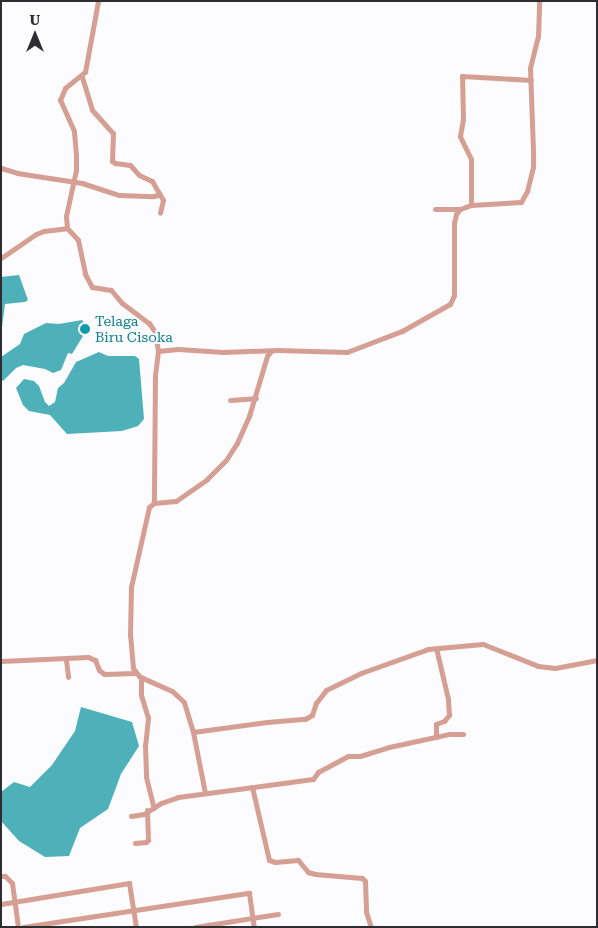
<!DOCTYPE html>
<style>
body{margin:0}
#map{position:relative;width:598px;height:928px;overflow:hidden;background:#fcfbfe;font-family:"Roboto Serif",serif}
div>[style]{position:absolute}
.water>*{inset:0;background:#4eb1b9}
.street>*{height:5px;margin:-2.5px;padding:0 2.5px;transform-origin:2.5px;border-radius:2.5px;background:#d69f93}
.dots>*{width:14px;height:14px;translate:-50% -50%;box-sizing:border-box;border:2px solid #fcfbfe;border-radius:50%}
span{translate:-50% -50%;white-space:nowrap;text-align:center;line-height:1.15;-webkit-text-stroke:4px #fcfbfe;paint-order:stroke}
.culture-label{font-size:14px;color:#0d838f}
.left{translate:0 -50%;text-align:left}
.frame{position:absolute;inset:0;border:2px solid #2e2d2f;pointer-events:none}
.north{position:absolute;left:10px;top:10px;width:50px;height:50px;-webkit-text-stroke:4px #fcfbfe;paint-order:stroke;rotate:0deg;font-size:14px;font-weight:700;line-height:20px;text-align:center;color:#2e2d2f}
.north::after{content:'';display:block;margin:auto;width:18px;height:22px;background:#2e2d2f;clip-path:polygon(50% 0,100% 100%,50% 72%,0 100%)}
</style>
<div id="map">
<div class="water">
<i style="clip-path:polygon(19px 275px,28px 300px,25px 302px,5px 304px,1px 335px,1px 277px)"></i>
<i style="clip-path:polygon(82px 320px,90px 330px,83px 336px,72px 354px,68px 353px,61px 370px,53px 373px,45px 369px,23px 365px,16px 368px,3px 381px,1px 380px,1px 357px,20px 344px,24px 334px,46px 323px,59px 324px)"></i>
<i style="clip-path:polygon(99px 352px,108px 356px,135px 356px,139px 359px,144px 419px,138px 426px,122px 431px,67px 434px,50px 415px,29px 411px,23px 405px,16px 388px,24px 379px,34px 381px,39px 386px,45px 402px,49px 406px,55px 402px,58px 388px,64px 383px,76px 362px)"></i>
<i style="clip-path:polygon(81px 707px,132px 722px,139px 746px,121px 774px,108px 809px,80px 828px,69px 856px,45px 857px,19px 841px,1px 821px,1px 792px,14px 782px,30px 787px,52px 765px,75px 731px)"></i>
</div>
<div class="street">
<i style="left:82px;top:77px;width:34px;rotate:73deg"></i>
<i style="left:92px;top:110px;width:31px;rotate:48deg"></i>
<i style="left:113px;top:133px;width:28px;rotate:92deg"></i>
<i style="left:112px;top:161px;width:4px;rotate:34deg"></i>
<i style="left:115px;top:163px;width:15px;rotate:8deg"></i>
<i style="left:130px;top:165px;width:13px;rotate:48deg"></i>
<i style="left:139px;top:175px;width:14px;rotate:25deg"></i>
<i style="left:152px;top:181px;width:22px;rotate:60deg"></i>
<i style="left:163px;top:200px;width:13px;rotate:103deg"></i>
<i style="left:1px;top:168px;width:17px;rotate:17deg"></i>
<i style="left:17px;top:173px;width:66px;rotate:8.7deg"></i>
<i style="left:82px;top:183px;width:39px;rotate:18deg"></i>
<i style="left:119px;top:195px;width:35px;rotate:2deg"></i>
<i style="left:154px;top:196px;width:6px;rotate:-18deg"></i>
<i style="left:471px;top:205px;width:46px;rotate:-90deg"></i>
<i style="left:471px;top:159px;width:25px;rotate:-116deg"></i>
<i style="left:460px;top:136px;width:17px;rotate:-80deg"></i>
<i style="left:463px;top:119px;width:43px;rotate:-91.3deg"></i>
<i style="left:462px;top:76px;width:69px;rotate:3.3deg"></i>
<i style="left:435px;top:209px;width:25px"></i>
<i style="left:67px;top:228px;width:12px;rotate:-95deg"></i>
<i style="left:66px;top:216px;width:47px;rotate:-77.7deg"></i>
<i style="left:76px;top:170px;width:15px;rotate:-90deg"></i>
<i style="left:76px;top:155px;width:24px;rotate:-95deg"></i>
<i style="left:74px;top:131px;width:34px;rotate:-114deg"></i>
<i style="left:60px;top:100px;width:13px;rotate:-67deg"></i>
<i style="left:65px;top:88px;width:26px;rotate:-39deg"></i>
<i style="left:85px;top:72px;width:72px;rotate:-79.6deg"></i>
<i style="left:1px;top:258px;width:42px;rotate:-34.4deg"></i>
<i style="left:36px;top:234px;width:9px;rotate:-21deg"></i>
<i style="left:44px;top:231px;width:23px;rotate:-7deg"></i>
<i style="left:67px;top:228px;width:16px;rotate:47deg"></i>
<i style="left:78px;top:240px;width:35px;rotate:78deg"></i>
<i style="left:85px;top:274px;width:15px;rotate:62deg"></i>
<i style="left:92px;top:287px;width:19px;rotate:9deg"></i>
<i style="left:111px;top:290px;width:17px;rotate:50deg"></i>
<i style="left:122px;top:303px;width:34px;rotate:37deg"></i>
<i style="left:149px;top:323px;width:11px;rotate:56deg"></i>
<i style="left:155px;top:332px;width:19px;rotate:81deg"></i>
<i style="left:158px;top:351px;width:25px;rotate:97deg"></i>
<i style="left:155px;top:376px;width:127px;rotate:90.5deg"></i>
<i style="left:158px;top:351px;width:20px;rotate:-6deg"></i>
<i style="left:178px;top:349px;width:45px;rotate:3.8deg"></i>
<i style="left:223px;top:352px;width:54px;rotate:-2.1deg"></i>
<i style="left:277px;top:350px;width:70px;rotate:1.6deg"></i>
<i style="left:347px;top:352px;width:59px;rotate:-20.9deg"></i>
<i style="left:402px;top:331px;width:55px;rotate:-29.4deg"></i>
<i style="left:450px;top:304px;width:10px;rotate:-66deg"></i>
<i style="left:454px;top:295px;width:72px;rotate:-90deg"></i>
<i style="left:454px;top:223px;width:9px;rotate:-77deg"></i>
<i style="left:456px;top:214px;width:6px;rotate:-51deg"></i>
<i style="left:460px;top:209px;width:12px;rotate:-20deg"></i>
<i style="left:471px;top:205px;width:50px;rotate:-3.4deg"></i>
<i style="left:521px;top:202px;width:13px;rotate:-61deg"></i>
<i style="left:527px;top:191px;width:25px;rotate:-76deg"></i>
<i style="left:533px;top:167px;width:17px;rotate:-90deg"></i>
<i style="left:533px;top:150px;width:82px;rotate:-92.1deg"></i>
<i style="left:530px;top:68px;width:32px;rotate:-76deg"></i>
<i style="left:538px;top:37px;width:36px;rotate:-88deg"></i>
<i style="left:230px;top:400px;width:26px;rotate:-4deg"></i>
<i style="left:66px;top:660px;width:17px;rotate:83deg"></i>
<i style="left:1px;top:661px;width:87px;rotate:-2.6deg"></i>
<i style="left:88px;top:657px;width:8px;rotate:23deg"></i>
<i style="left:95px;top:660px;width:11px;rotate:68deg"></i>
<i style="left:99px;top:670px;width:6px;rotate:39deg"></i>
<i style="left:104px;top:674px;width:31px;rotate:-2deg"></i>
<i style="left:141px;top:677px;width:18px;rotate:90deg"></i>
<i style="left:141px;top:695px;width:24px;rotate:73deg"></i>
<i style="left:148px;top:718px;width:27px;rotate:96deg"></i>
<i style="left:145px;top:745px;width:32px;rotate:88deg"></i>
<i style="left:146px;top:777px;width:32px;rotate:76deg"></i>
<i style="left:193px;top:732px;width:75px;rotate:-7.7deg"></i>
<i style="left:267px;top:722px;width:38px;rotate:-5deg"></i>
<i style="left:305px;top:719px;width:8px;rotate:-30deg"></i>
<i style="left:312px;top:715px;width:13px;rotate:-72deg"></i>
<i style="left:316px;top:703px;width:16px;rotate:-52deg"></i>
<i style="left:326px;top:690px;width:39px;rotate:-26deg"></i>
<i style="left:361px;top:673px;width:71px;rotate:-19.7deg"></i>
<i style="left:428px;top:649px;width:55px;rotate:-5.2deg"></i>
<i style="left:483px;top:644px;width:59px;rotate:21.8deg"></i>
<i style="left:538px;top:666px;width:17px;rotate:7deg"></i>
<i style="left:555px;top:668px;width:43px;rotate:-10.8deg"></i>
<i style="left:436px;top:737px;width:13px;rotate:-90deg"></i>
<i style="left:436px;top:724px;width:9px;rotate:-21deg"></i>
<i style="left:444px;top:721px;width:8px;rotate:-50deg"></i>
<i style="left:449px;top:715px;width:16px;rotate:-94deg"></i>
<i style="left:448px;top:699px;width:52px;rotate:-103.2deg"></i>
<i style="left:252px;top:787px;width:75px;rotate:76.9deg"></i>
<i style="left:269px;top:860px;width:6px;rotate:18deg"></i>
<i style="left:275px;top:862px;width:23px;rotate:-5deg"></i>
<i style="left:298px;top:860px;width:16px;rotate:50deg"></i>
<i style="left:308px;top:872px;width:7px;rotate:16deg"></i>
<i style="left:315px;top:874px;width:47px;rotate:4.9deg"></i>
<i style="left:362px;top:878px;width:4px;rotate:45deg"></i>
<i style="left:365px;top:881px;width:31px;rotate:88deg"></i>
<i style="left:366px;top:912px;width:16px;rotate:72deg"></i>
<i style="left:205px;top:793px;width:62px;rotate:-101.1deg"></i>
<i style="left:193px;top:732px;width:31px;rotate:-107deg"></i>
<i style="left:184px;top:702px;width:16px;rotate:-137deg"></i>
<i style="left:172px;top:691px;width:36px;rotate:-156deg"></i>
<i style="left:139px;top:676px;width:10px;rotate:-127deg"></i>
<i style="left:133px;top:668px;width:33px;rotate:-95deg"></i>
<i style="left:130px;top:635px;width:48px;rotate:-88.8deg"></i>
<i style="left:131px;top:587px;width:82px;rotate:-77.3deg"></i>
<i style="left:149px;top:507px;width:6px;rotate:-39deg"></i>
<i style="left:154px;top:503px;width:22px;rotate:-5deg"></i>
<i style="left:176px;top:501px;width:38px;rotate:-35deg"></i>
<i style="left:207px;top:479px;width:27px;rotate:-45deg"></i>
<i style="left:226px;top:460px;width:20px;rotate:-57deg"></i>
<i style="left:237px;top:443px;width:30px;rotate:-66deg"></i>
<i style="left:249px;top:416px;width:63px;rotate:-73.3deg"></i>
<i style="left:267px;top:356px;width:6px;rotate:-51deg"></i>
<i style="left:131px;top:816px;width:13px;rotate:-9deg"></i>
<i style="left:144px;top:814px;width:20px;rotate:-33deg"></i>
<i style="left:161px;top:803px;width:18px;rotate:-19deg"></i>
<i style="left:178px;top:797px;width:136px;rotate:-7.6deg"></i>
<i style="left:313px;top:779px;width:9px;rotate:-54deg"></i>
<i style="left:318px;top:772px;width:34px;rotate:-28deg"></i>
<i style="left:348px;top:756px;width:12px"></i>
<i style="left:360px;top:756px;width:30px;rotate:-17deg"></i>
<i style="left:389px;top:747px;width:61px;rotate:-12.2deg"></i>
<i style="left:449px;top:734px;width:14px"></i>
<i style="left:135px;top:843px;width:11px;rotate:-5deg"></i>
<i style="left:146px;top:842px;width:3px;rotate:-45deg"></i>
<i style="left:148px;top:840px;width:30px;rotate:-92deg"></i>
<i style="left:1px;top:876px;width:4px"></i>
<i style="left:5px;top:876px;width:10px;rotate:45deg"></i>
<i style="left:12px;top:883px;width:44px;rotate:82.2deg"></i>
<i style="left:1px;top:904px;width:130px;rotate:-9.3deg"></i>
<i style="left:129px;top:883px;width:45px;rotate:81deg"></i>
<i style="left:23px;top:927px;width:229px;rotate:-8.6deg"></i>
<i style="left:249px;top:893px;width:34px;rotate:82deg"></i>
<i style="left:195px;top:927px;width:84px;rotate:-8.9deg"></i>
</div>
<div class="dots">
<i style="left:85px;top:329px;background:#0f9aa8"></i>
</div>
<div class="culture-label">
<span class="left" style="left:95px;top:329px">Telaga<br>Biru Cisoka</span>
</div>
<div class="frame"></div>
<div class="north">U</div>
</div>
